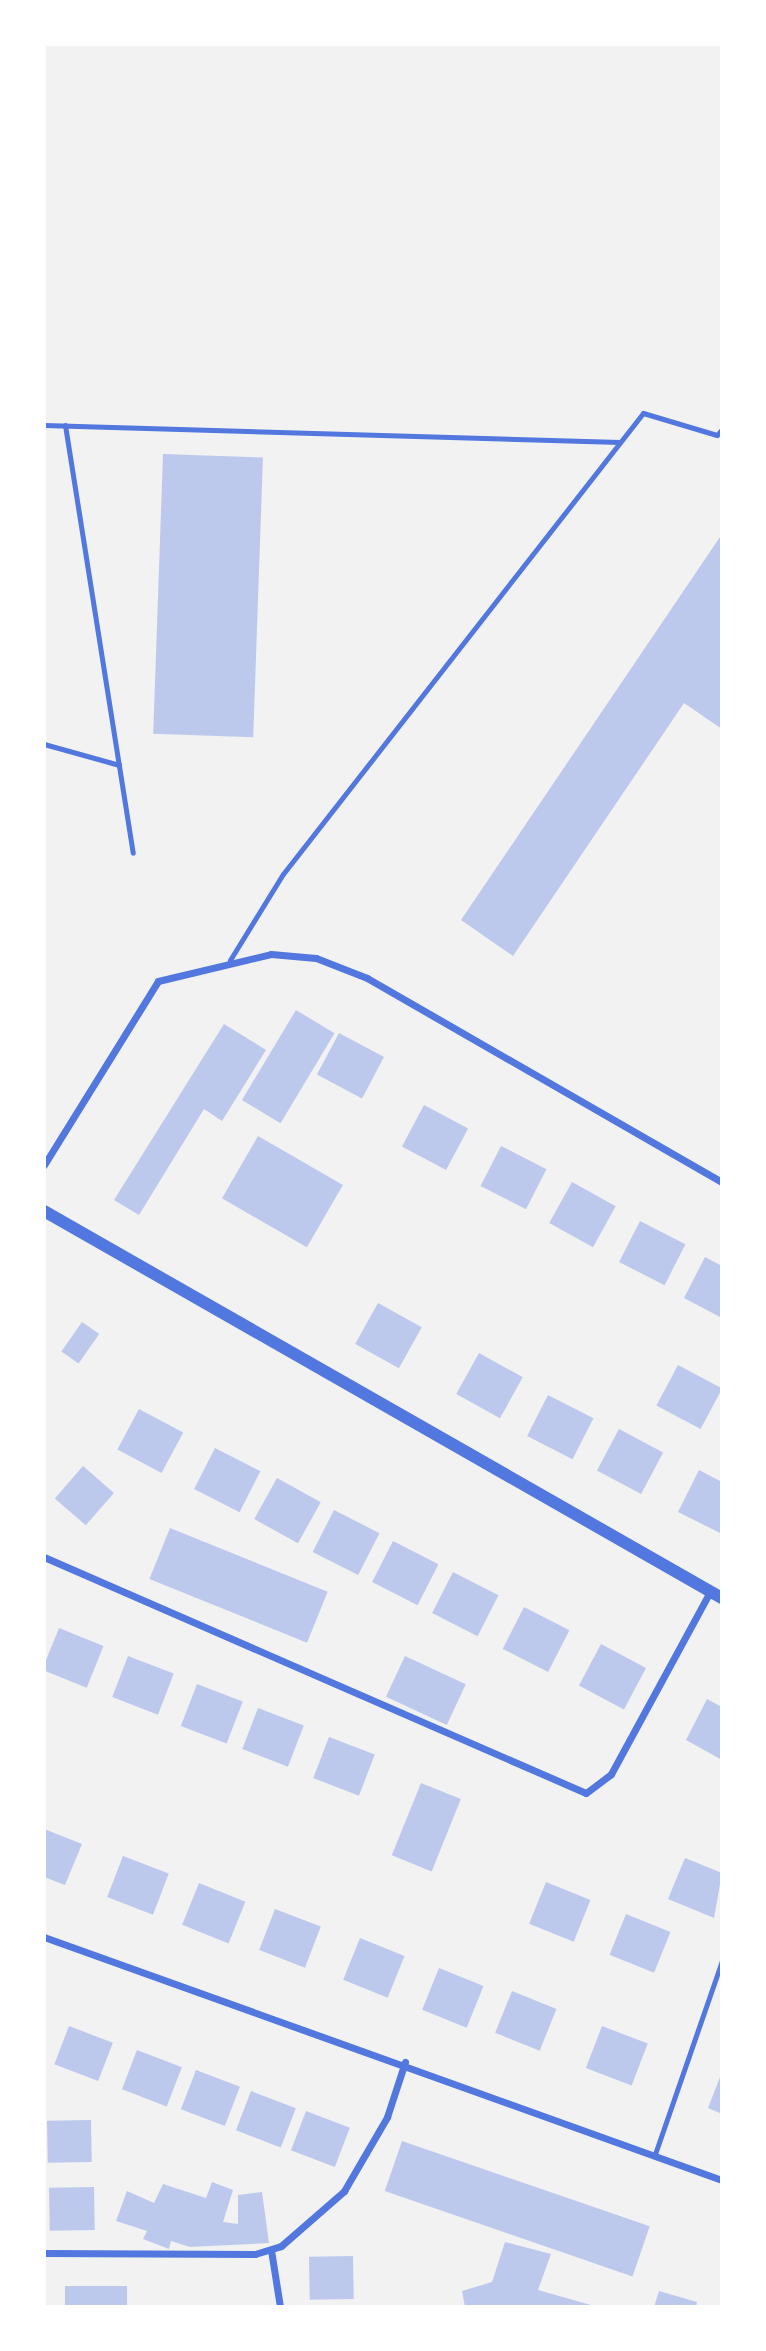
<!DOCTYPE html>
<style>
body{margin:0}
#map{position:relative;width:766px;height:2351px;overflow:hidden;background:#f2f2f2;font-family:Figtree,sans-serif}
div>[style]{position:absolute}
.building>*{inset:0;background:#bdc9ec;transform-origin:0 0}
.service>*{height:5px;margin:-2.5px;padding:0 2.5px;transform-origin:2.5px;border-radius:2.5px;background:#5277de}
.minor>*{height:7px;margin:-3.5px;padding:0 3.5px;transform-origin:3.5px;border-radius:3.5px;background:#5277de}
.tertiary>*{height:12px;margin:-6px;padding:0 6px;transform-origin:6px;border-radius:6px;background:#5277de}
span{translate:-50% -50%;white-space:nowrap;text-align:center;line-height:1.15;-webkit-text-stroke:5px #fff;paint-order:stroke}
.frame{position:absolute;inset:0;border:46px solid #fff;pointer-events:none}
</style>
<div id="map">
<div class="building">
<i style="left:163px;top:454px;width:100px;height:280px;rotate:2deg"></i>
<i style="clip-path:polygon(722px 534px,722px 729px,684px 703px,513px 956px,461px 920px)"></i>
<i style="left:296px;top:1010px;width:45px;height:105px;rotate:31deg"></i>
<i style="clip-path:polygon(224px 1024px,266px 1050px,222px 1121px,204px 1109px,139px 1215px,114px 1200px)"></i>
<i style="left:339px;top:1033px;width:51px;height:47px;rotate:28deg"></i>
<i style="left:424px;top:1105px;width:50px;height:47px;rotate:28deg"></i>
<i style="left:258px;top:1136px;width:98px;height:72px;rotate:30deg"></i>
<i style="left:501px;top:1146px;width:51px;height:45px;rotate:27deg"></i>
<i style="left:572px;top:1182px;width:50px;height:47px;rotate:29deg"></i>
<i style="left:640px;top:1221px;width:51px;height:46px;rotate:27deg"></i>
<i style="clip-path:polygon(705px 1257px,722px 1266px,722px 1318px,684px 1298px)"></i>
<i style="left:378px;top:1303px;width:50px;height:47px;rotate:29deg"></i>
<i style="left:82px;top:1322px;width:21px;height:36px;rotate:35deg"></i>
<i style="left:479px;top:1353px;width:50px;height:47px;rotate:29deg"></i>
<i style="left:678px;top:1365px;width:50px;height:46px;rotate:28deg"></i>
<i style="left:548px;top:1395px;width:51px;height:46px;rotate:27deg"></i>
<i style="left:139px;top:1409px;width:50px;height:46px;rotate:28deg"></i>
<i style="left:619px;top:1429px;width:50px;height:47px;rotate:28deg"></i>
<i style="left:215px;top:1448px;width:51px;height:46px;rotate:27deg"></i>
<i style="left:83px;top:1466px;width:41px;height:43px;rotate:41deg"></i>
<i style="clip-path:polygon(699px 1470px,722px 1482px,722px 1534px,678px 1512px)"></i>
<i style="left:277px;top:1478px;width:50px;height:47px;rotate:29deg"></i>
<i style="left:334px;top:1510px;width:51px;height:47px;rotate:27deg"></i>
<i style="left:170px;top:1528px;width:170px;height:55px;rotate:22deg"></i>
<i style="left:393px;top:1541px;width:51px;height:46px;rotate:27deg"></i>
<i style="left:453px;top:1572px;width:51px;height:46px;rotate:27deg"></i>
<i style="left:524px;top:1607px;width:51px;height:47px;rotate:27deg"></i>
<i style="left:59px;top:1628px;width:48px;height:45px;rotate:22deg"></i>
<i style="left:601px;top:1644px;width:51px;height:47px;rotate:28deg"></i>
<i style="left:128px;top:1656px;width:49px;height:44px;rotate:21deg"></i>
<i style="left:405px;top:1656px;width:67px;height:45px;rotate:25deg"></i>
<i style="left:197px;top:1684px;width:49px;height:45px;rotate:21deg"></i>
<i style="clip-path:polygon(707px 1699px,722px 1707px,722px 1760px,686px 1740px)"></i>
<i style="left:258px;top:1708px;width:49px;height:44px;rotate:21deg"></i>
<i style="left:329px;top:1737px;width:49px;height:44px;rotate:21deg"></i>
<i style="left:421px;top:1783px;width:43px;height:78px;rotate:22deg"></i>
<i style="clip-path:polygon(44px 1829px,82px 1844px,65px 1885px,44px 1877px)"></i>
<i style="left:123px;top:1856px;width:49px;height:44px;rotate:21deg"></i>
<i style="clip-path:polygon(685px 1858px,722px 1873px,714px 1918px,668px 1899px)"></i>
<i style="left:546px;top:1882px;width:48px;height:45px;rotate:22deg"></i>
<i style="left:199px;top:1883px;width:50px;height:45px;rotate:22deg"></i>
<i style="left:275px;top:1909px;width:49px;height:44px;rotate:21deg"></i>
<i style="left:626px;top:1914px;width:48px;height:44px;rotate:22deg"></i>
<i style="left:360px;top:1938px;width:48px;height:45px;rotate:22deg"></i>
<i style="left:439px;top:1968px;width:48px;height:45px;rotate:22deg"></i>
<i style="left:512px;top:1991px;width:48px;height:45px;rotate:22deg"></i>
<i style="left:69px;top:2026px;width:47px;height:41px;rotate:21deg"></i>
<i style="left:602px;top:2026px;width:49px;height:45px;rotate:21deg"></i>
<i style="left:137px;top:2050px;width:48px;height:42px;rotate:21deg"></i>
<i style="left:196px;top:2070px;width:47px;height:42px;rotate:21deg"></i>
<i style="clip-path:polygon(722px 2072px,722px 2114px,708px 2108px)"></i>
<i style="left:251px;top:2091px;width:48px;height:42px;rotate:21deg"></i>
<i style="left:306px;top:2111px;width:47px;height:42px;rotate:21deg"></i>
<i style="left:91px;top:2120px;width:42px;height:44px;rotate:89deg"></i>
<i style="left:402px;top:2141px;width:262px;height:53px;rotate:19deg"></i>
<i style="clip-path:polygon(212px 2182px,233px 2190px,223px 2222px,238px 2224px,238px 2195px,262px 2192px,269px 2243px,190px 2247px,171px 2241px,169px 2249px,143px 2239px,147px 2231px,116px 2221px,127px 2191px,154px 2203px,163px 2184px,206px 2198px)"></i>
<i style="left:94px;top:2187px;width:43px;height:45px;rotate:89deg"></i>
<i style="clip-path:polygon(505px 2242px,551px 2254px,538px 2290px,598px 2307px,465px 2307px,462px 2291px,492px 2282px)"></i>
<i style="left:353px;top:2256px;width:43px;height:44px;rotate:89deg"></i>
<i style="left:65px;top:2286px;width:62px;height:21px"></i>
<i style="clip-path:polygon(659px 2291px,697px 2302px,696px 2307px,654px 2307px)"></i>
</div>
<div class="service">
<i style="left:44px;top:425px;width:576px;rotate:1.69deg"></i>
<i style="left:65px;top:425px;width:433px;rotate:81deg"></i>
<i style="left:44px;top:744px;width:78px;rotate:15.6deg"></i>
<i style="left:230px;top:960px;width:101px;rotate:-58.4deg"></i>
<i style="left:283px;top:874px;width:585px;rotate:-52.01deg"></i>
<i style="left:643px;top:413px;width:77px;rotate:16.6deg"></i>
<i style="left:717px;top:435px;width:8px;rotate:-50deg"></i>
<i style="left:655px;top:2154px;width:204px;rotate:-70.9deg"></i>
</div>
<div class="minor">
<i style="left:44px;top:1165px;width:216px;rotate:-58.2deg"></i>
<i style="left:158px;top:981px;width:116px;rotate:-13.4deg"></i>
<i style="left:271px;top:954px;width:45px;rotate:5.1deg"></i>
<i style="left:316px;top:958px;width:55px;rotate:21.4deg"></i>
<i style="left:367px;top:978px;width:409px;rotate:29.9deg"></i>
<i style="left:44px;top:1557px;width:591px;rotate:23.53deg"></i>
<i style="left:586px;top:1793px;width:31px;rotate:-37deg"></i>
<i style="left:611px;top:1774px;width:207px;rotate:-61.5deg"></i>
<i style="left:44px;top:1937px;width:720px;rotate:19.72deg"></i>
<i style="left:271px;top:2250px;width:58px;rotate:81deg"></i>
<i style="left:44px;top:2253px;width:211px;rotate:0.3deg"></i>
<i style="left:255px;top:2254px;width:27px;rotate:-17deg"></i>
<i style="left:281px;top:2246px;width:84px;rotate:-41.1deg"></i>
<i style="left:344px;top:2191px;width:86px;rotate:-59.8deg"></i>
<i style="left:387px;top:2117px;width:58px;rotate:-71.9deg"></i>
</div>
<div class="tertiary">
<i style="left:44px;top:1211px;width:781px;rotate:29.72deg"></i>
</div>
<div class="frame"></div>
</div>
